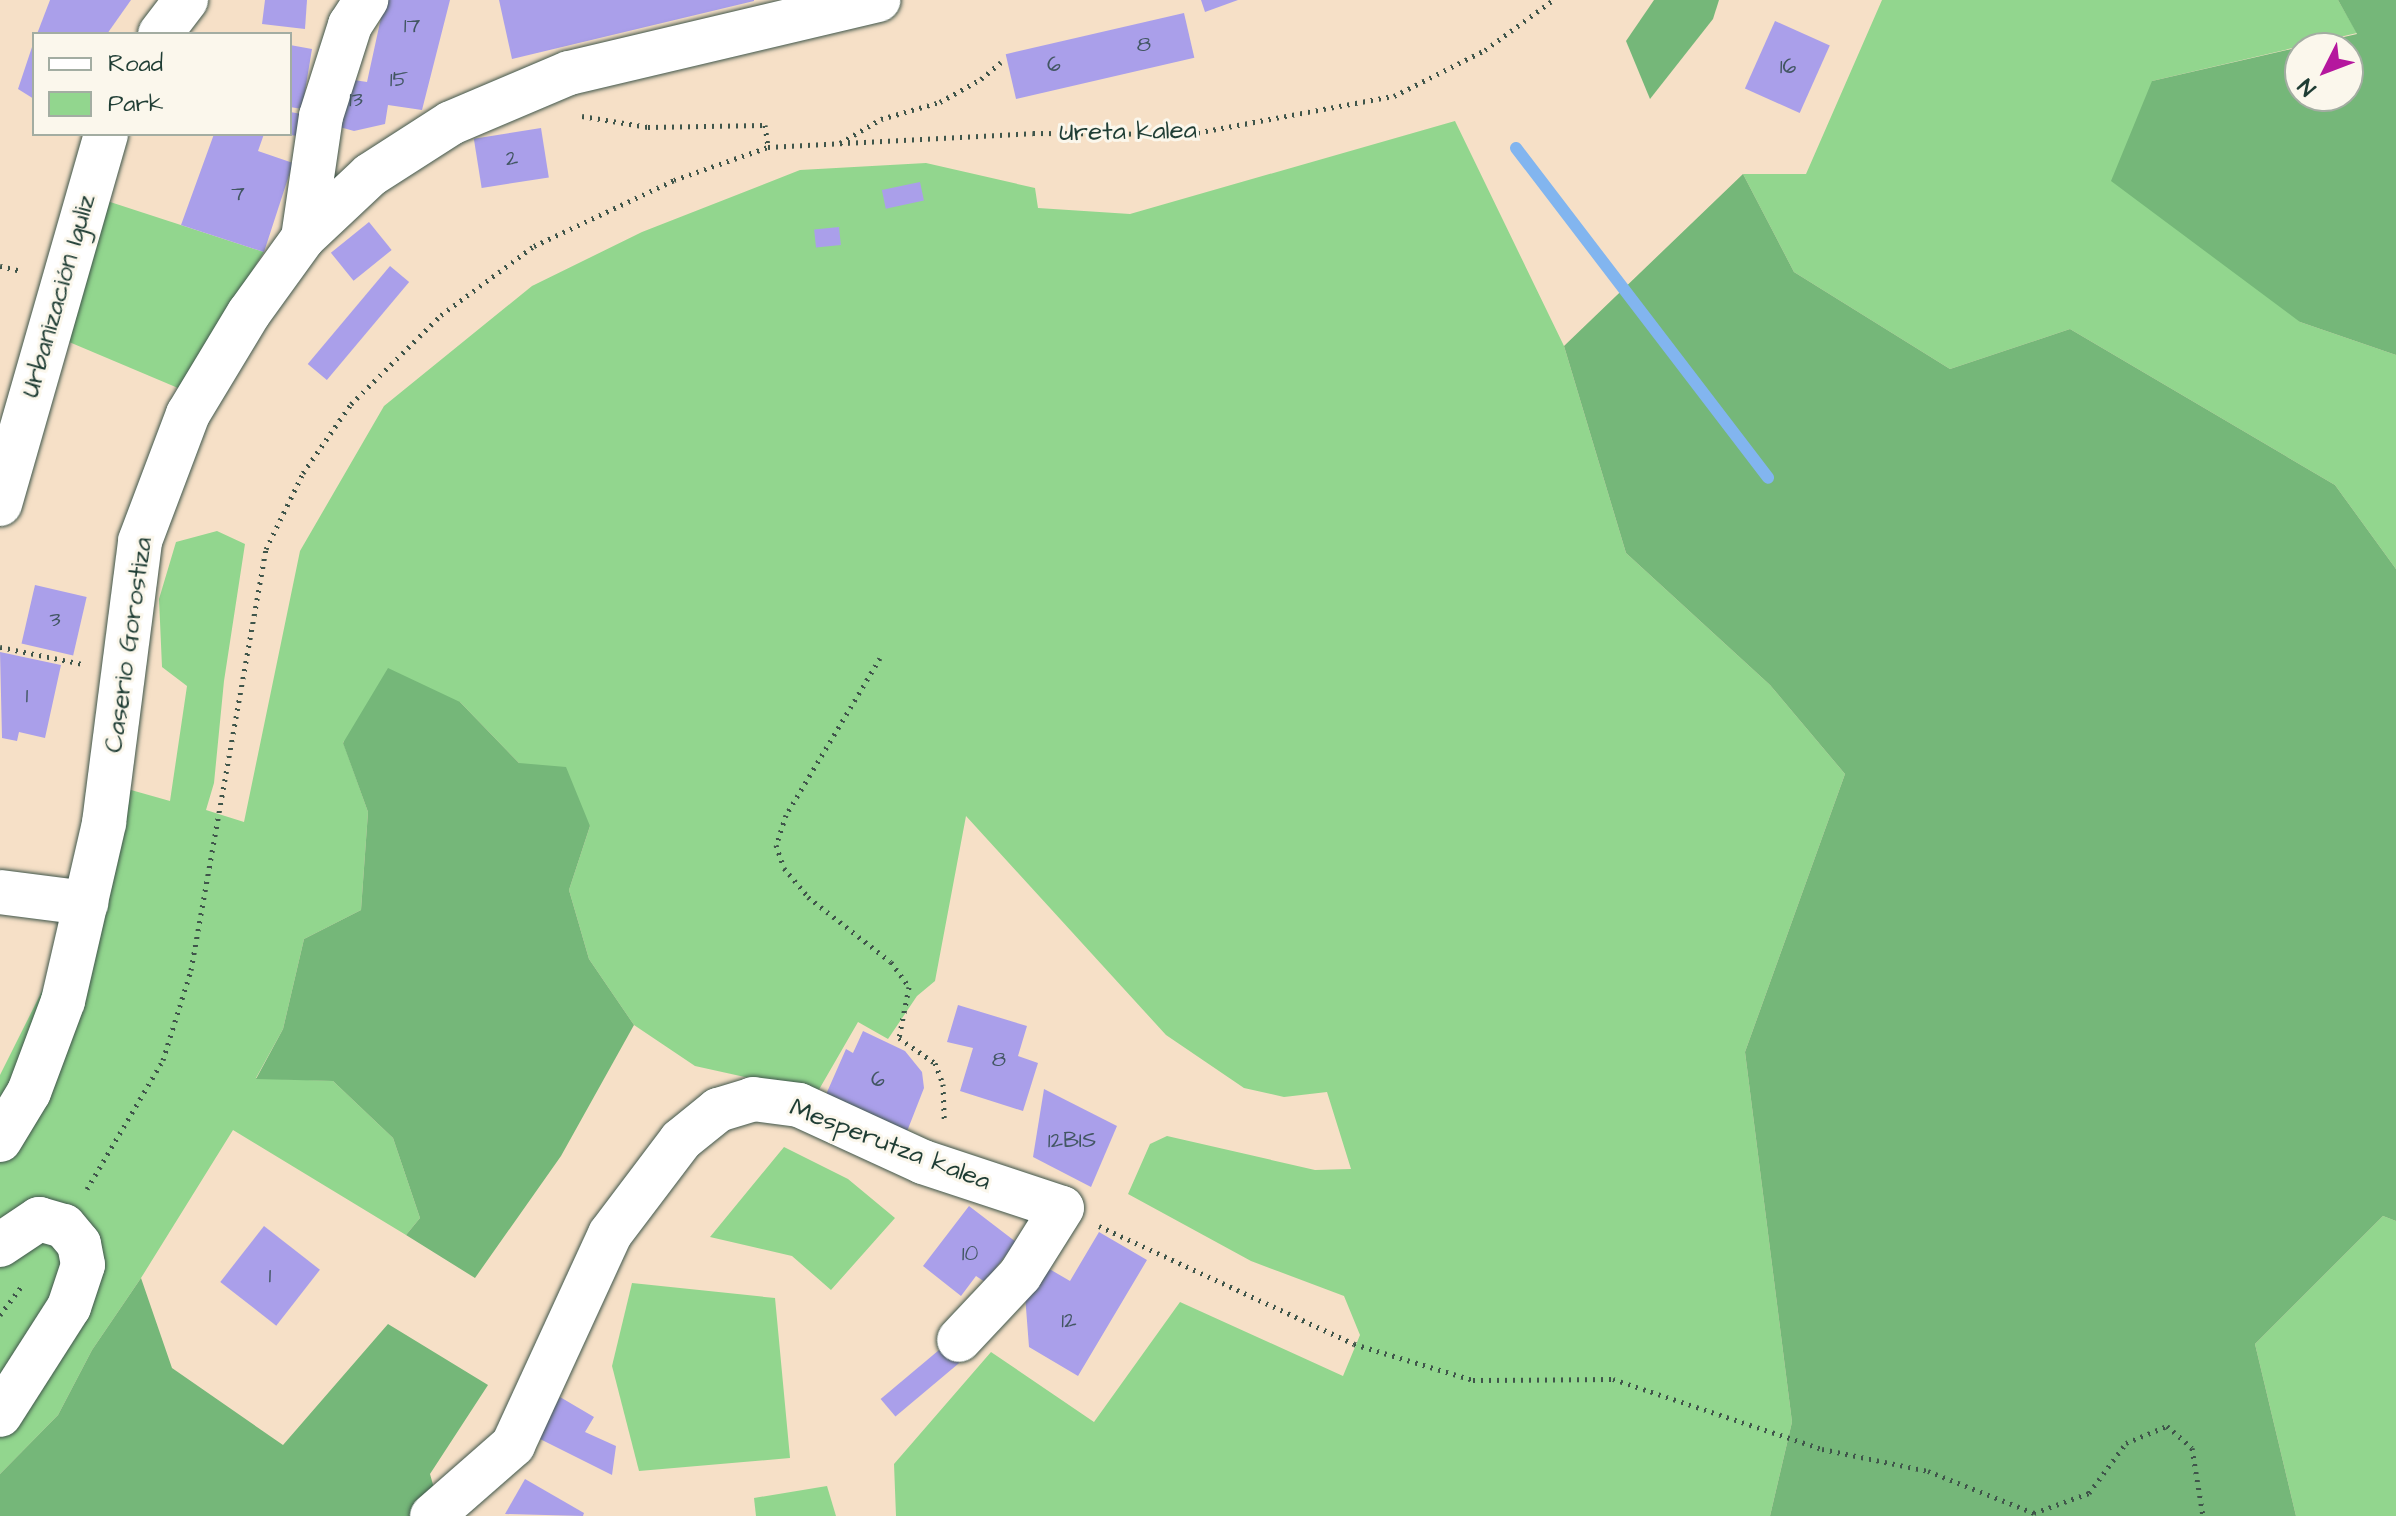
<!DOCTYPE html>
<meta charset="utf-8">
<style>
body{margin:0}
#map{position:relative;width:2396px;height:1516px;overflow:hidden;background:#f6e0c7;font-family:"Architects Daughter",sans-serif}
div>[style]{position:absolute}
.green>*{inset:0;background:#92d68e}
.forest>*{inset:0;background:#75b779}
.stream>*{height:12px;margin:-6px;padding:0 6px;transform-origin:6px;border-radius:6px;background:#82b5ef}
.building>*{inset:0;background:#aa9fea;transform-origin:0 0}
.path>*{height:5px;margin-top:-2.5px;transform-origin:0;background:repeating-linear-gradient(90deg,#3f554a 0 2px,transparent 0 8px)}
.roads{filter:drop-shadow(0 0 2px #3f554a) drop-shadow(0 0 2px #3f554a)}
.minor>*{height:44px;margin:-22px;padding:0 22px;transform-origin:22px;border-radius:22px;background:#fff}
span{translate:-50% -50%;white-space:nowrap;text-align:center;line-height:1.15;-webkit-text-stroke:6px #fbf7ec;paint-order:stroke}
.number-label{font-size:22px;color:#425662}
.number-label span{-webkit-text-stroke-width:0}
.street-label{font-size:26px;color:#1f3d34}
.legend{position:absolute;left:32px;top:32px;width:260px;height:104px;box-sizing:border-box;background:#fbf7ec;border:2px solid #a3ada2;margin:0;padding:10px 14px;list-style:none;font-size:24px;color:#1f3d34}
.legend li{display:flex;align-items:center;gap:16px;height:40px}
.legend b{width:40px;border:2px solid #a3ada2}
.north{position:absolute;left:2284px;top:32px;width:80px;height:80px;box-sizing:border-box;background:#fbf7ec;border:2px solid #a3ada2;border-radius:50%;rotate:228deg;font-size:22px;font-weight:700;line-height:32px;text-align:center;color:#1f3d34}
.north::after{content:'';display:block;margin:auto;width:28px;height:36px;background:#b5179e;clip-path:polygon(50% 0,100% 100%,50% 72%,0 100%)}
</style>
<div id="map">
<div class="green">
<i style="clip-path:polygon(1882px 0,2338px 0,2357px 33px,2152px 81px,2300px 322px,2396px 355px,2396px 569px,2335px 485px,2070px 329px,1950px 369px,1794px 272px,1743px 174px,1806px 174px)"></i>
<i style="clip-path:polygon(1455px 121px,1564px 346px,1626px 553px,1770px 685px,1845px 774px,1745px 1052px,1792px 1422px,1770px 1516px,896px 1516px,894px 1464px,991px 1352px,1094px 1422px,1180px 1302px,1343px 1376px,1360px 1335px,1344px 1296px,1251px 1261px,1128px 1194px,1150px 1144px,1167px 1136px,1315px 1170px,1351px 1169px,1327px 1092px,1284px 1097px,1244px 1088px,1166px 1035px,966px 816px,935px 981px,917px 996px,888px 1039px,858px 1022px,817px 1093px,695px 1066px,634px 1025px,589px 959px,569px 890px,590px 826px,519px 763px,460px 702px,343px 742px,368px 812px,361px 910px,304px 939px,283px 1029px,256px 1078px,333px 1081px,393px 1138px,420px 1218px,406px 1235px,233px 1130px,141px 1278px,92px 1350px,58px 1415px,0 1474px,0 1075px,44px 987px,92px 779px,170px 801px,187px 686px,162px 667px,159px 599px,176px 542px,217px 531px,245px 544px,224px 681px,214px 783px,206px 810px,244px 822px,300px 551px,384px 406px,532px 286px,642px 232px,800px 170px,926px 163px,1035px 188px,1038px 208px,1130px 214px)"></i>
<i style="clip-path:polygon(101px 199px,264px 252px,178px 388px,62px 339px)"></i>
<i style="clip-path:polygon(784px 1147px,848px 1179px,895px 1218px,831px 1290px,792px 1256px,710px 1237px)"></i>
<i style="clip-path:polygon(2383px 1216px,2396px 1221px,2396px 1516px,2296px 1516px,2255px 1344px)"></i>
<i style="clip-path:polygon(632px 1283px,775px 1298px,790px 1458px,639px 1471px,612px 1366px)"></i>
<i style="clip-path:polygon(827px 1486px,836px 1516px,756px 1516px,754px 1498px)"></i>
</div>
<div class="forest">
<i style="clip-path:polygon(1654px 0,1719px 0,1713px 19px,1650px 99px,1626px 41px)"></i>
<i style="clip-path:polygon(evenodd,2338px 0,2396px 0,2396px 355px,2300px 322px,2111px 181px,2152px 81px,2357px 34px,2338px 0,2348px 48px,2348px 96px,2300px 96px,2300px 48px,2348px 48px)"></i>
<i style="clip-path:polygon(1743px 174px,1794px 272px,1950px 369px,2070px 329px,2335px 485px,2396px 569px,2396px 1221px,2383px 1216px,2255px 1344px,2296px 1516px,1770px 1516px,1792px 1422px,1745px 1052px,1845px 774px,1770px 685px,1626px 553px,1564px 346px)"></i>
<i style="clip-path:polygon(388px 668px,460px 702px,519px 763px,566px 767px,590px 826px,569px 890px,589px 959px,634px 1025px,561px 1156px,475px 1278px,406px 1235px,420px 1218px,393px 1138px,333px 1081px,256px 1079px,283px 1029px,304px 939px,361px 910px,368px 812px,343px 743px)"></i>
<i style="clip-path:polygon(141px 1278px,172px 1368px,283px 1445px,388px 1324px,488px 1385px,430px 1474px,442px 1516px,0 1516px,0 1474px,58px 1415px,92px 1350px)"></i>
</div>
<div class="stream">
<i style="left:1516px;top:148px;width:415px;rotate:52.6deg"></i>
</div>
<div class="building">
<i style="clip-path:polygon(50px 0,131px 0,107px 34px,37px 34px)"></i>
<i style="clip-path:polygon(265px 0,307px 0,305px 29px,262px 24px)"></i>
<i style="clip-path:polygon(388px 0,450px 0,422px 110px,388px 105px,385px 124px,354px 131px,329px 124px,341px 78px,367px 82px,384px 4px)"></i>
<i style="clip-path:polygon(499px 0,754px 0,754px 1px,512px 59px)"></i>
<i style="clip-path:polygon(1201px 0,1238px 0,1205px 12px)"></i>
<i style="left:1184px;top:13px;width:46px;height:183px;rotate:77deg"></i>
<i style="left:1775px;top:21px;width:60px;height:74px;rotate:24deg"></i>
<i style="clip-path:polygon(33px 44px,34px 44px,34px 99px,18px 89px)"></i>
<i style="clip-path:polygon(290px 45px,312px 49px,302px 109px,290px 107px)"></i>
<i style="clip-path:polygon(290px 112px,302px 114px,298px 136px,290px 135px)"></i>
<i style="left:541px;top:128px;width:50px;height:68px;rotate:81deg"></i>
<i style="clip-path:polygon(214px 134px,264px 134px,258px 151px,293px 163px,264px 252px,181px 225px)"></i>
<i style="left:920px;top:182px;width:19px;height:39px;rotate:78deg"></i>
<i style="left:369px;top:222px;width:36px;height:49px;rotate:51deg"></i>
<i style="left:839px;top:227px;width:18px;height:25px;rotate:84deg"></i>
<i style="left:390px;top:266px;width:25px;height:128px;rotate:40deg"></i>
<i style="left:35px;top:585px;width:53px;height:60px;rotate:13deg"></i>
<i style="clip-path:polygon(0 652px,61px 665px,45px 738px,19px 732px,17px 741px,2px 738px)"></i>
<i style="clip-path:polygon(958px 1005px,1027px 1026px,1018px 1056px,1038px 1063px,1023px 1111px,960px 1091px,973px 1048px,947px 1042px)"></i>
<i style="clip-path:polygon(863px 1031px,905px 1051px,922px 1072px,924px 1088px,906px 1134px,824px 1099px,846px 1049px,853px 1053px)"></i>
<i style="clip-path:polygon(1044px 1089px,1117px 1126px,1091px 1187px,1033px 1157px)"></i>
<i style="clip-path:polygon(969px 1206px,1016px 1242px,985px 1282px,976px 1276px,961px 1296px,923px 1266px)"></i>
<i style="left:264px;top:1226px;width:71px;height:71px;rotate:38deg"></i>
<i style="clip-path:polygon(1099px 1232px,1147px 1260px,1078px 1376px,1029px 1347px,1025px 1295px,1046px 1267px,1070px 1281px)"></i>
<i style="left:945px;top:1345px;width:23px;height:84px;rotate:50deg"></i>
<i style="clip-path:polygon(560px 1397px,594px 1417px,585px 1432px,616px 1446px,612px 1475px,538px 1438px)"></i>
<i style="clip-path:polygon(525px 1479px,584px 1513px,583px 1516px,505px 1514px)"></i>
</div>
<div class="path">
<i style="left:582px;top:116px;width:67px;rotate:9.5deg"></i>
<i style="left:648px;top:127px;width:117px;rotate:-1deg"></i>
<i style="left:765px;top:125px;width:22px;rotate:82deg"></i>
<i style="left:840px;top:143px;width:48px;rotate:-30.3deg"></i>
<i style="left:881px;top:119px;width:61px;rotate:-16.1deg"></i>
<i style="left:940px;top:102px;width:47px;rotate:-29.3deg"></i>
<i style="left:981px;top:79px;width:26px;rotate:-40deg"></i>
<i style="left:0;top:266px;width:22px;rotate:13deg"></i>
<i style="left:0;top:647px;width:85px;rotate:11.6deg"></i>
<i style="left:880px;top:658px;width:183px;rotate:120.9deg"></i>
<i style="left:786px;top:815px;width:32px;rotate:108deg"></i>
<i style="left:776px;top:845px;width:24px;rotate:71deg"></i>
<i style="left:784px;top:868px;width:38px;rotate:50deg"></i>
<i style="left:808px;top:897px;width:105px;rotate:38.1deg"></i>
<i style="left:891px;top:962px;width:31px;rotate:54deg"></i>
<i style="left:909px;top:987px;width:52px;rotate:101.1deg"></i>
<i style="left:899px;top:1038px;width:44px;rotate:34.8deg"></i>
<i style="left:935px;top:1063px;width:22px;rotate:69deg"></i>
<i style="left:943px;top:1084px;width:38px;rotate:88deg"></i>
<i style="left:87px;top:1189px;width:150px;rotate:-59.5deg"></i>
<i style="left:163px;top:1060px;width:94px;rotate:-72.7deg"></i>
<i style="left:191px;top:970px;width:428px;rotate:-79.9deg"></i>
<i style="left:266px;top:549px;width:85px;rotate:-64deg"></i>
<i style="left:303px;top:473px;width:84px;rotate:-55.2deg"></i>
<i style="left:351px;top:404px;width:127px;rotate:-44.7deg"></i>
<i style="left:441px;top:315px;width:116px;rotate:-36.6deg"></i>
<i style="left:534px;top:246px;width:155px;rotate:-25.2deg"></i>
<i style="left:674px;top:180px;width:100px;rotate:-19.3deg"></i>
<i style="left:768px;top:147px;width:265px;rotate:-3deg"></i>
<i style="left:1033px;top:133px;width:157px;rotate:0.4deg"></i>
<i style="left:1190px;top:134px;width:208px;rotate:-10.6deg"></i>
<i style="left:1394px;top:96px;width:102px;rotate:-26.8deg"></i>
<i style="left:1485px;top:50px;width:84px;rotate:-36.3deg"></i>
<i style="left:1099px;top:1226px;width:281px;rotate:24.8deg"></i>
<i style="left:1354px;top:1344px;width:124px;rotate:16.8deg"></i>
<i style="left:1473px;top:1380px;width:140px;rotate:-0.4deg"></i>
<i style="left:1613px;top:1379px;width:220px;rotate:18.5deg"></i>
<i style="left:1822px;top:1449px;width:108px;rotate:11.7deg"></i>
<i style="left:1928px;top:1471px;width:114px;rotate:21.6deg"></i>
<i style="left:2034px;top:1513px;width:59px;rotate:-20deg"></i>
<i style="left:2089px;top:1493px;width:62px;rotate:-53.5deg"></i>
<i style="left:2126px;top:1443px;width:44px;rotate:-22.5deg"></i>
<i style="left:2167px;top:1426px;width:33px;rotate:41deg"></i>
<i style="left:2192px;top:1448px;width:69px;rotate:80.8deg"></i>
<i style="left:0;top:1315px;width:39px;rotate:-53deg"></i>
</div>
<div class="roads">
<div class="minor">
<i style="left:160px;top:34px;width:43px;rotate:-52.6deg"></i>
<i style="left:303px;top:238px;width:123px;rotate:-81.6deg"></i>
<i style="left:321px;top:116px;width:96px;rotate:-72.3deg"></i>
<i style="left:350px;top:25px;width:30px;rotate:-57deg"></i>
<i style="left:0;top:504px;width:385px;rotate:-74deg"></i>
<i style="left:0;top:892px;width:87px;rotate:7.3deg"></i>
<i style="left:0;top:1140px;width:56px;rotate:-58.9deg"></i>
<i style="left:29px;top:1092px;width:97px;rotate:-69.5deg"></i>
<i style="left:63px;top:1001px;width:183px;rotate:-77deg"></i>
<i style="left:104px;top:823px;width:284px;rotate:-82.7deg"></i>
<i style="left:140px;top:541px;width:136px;rotate:-69.3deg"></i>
<i style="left:188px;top:414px;width:118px;rotate:-58.9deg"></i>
<i style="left:249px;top:313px;width:92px;rotate:-54.2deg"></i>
<i style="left:303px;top:238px;width:92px;rotate:-43.2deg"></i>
<i style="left:370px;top:175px;width:96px;rotate:-32.7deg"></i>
<i style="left:451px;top:123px;width:128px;rotate:-23deg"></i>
<i style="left:569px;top:73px;width:318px;rotate:-13.3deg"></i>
<i style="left:0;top:1245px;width:47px;rotate:-33.7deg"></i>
<i style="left:39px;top:1219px;width:26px;rotate:16deg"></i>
<i style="left:64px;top:1226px;width:23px;rotate:50deg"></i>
<i style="left:79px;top:1244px;width:21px;rotate:79deg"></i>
<i style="left:83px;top:1265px;width:44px;rotate:108.4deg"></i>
<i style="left:69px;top:1307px;width:128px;rotate:122.6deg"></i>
<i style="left:432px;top:1516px;width:108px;rotate:-41.2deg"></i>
<i style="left:513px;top:1445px;width:232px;rotate:-65.3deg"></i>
<i style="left:610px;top:1234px;width:118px;rotate:-52.9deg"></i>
<i style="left:681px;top:1140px;width:48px;rotate:-39deg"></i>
<i style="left:718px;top:1110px;width:37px;rotate:-17deg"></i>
<i style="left:753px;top:1099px;width:46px;rotate:7.4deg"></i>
<i style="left:799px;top:1105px;width:136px;rotate:24.7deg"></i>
<i style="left:923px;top:1162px;width:146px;rotate:18.3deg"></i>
<i style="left:1062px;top:1208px;width:79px;rotate:122.1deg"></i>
<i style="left:1020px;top:1275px;width:89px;rotate:133.2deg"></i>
</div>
</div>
<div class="number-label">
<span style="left:412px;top:26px">17</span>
<span style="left:1144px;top:45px">8</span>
<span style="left:1054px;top:65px">6</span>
<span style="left:1788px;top:67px">16</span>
<span style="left:399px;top:80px">15</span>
<span style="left:356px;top:100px">13</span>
<span style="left:512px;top:159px">2</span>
<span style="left:238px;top:194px">7</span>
<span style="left:55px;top:620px">3</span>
<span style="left:27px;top:696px">1</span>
<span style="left:999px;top:1060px">8</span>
<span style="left:878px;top:1080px">6</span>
<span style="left:1072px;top:1141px">12BIS</span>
<span style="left:970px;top:1254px">10</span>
<span style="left:270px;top:1276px">1</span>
<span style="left:1069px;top:1321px">12</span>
</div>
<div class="street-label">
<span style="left:1128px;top:132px;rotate:-1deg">Ureta kalea</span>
<span style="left:59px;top:296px;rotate:-74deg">Urbanización Iguliz</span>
<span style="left:129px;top:645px;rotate:-82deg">Caserio Gorostiza</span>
<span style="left:890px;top:1145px;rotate:21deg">Mesperutza kalea</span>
</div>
<ul class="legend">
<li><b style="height:10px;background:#fff"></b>Road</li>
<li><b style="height:22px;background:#92d68e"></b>Park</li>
</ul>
<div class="north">N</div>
</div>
